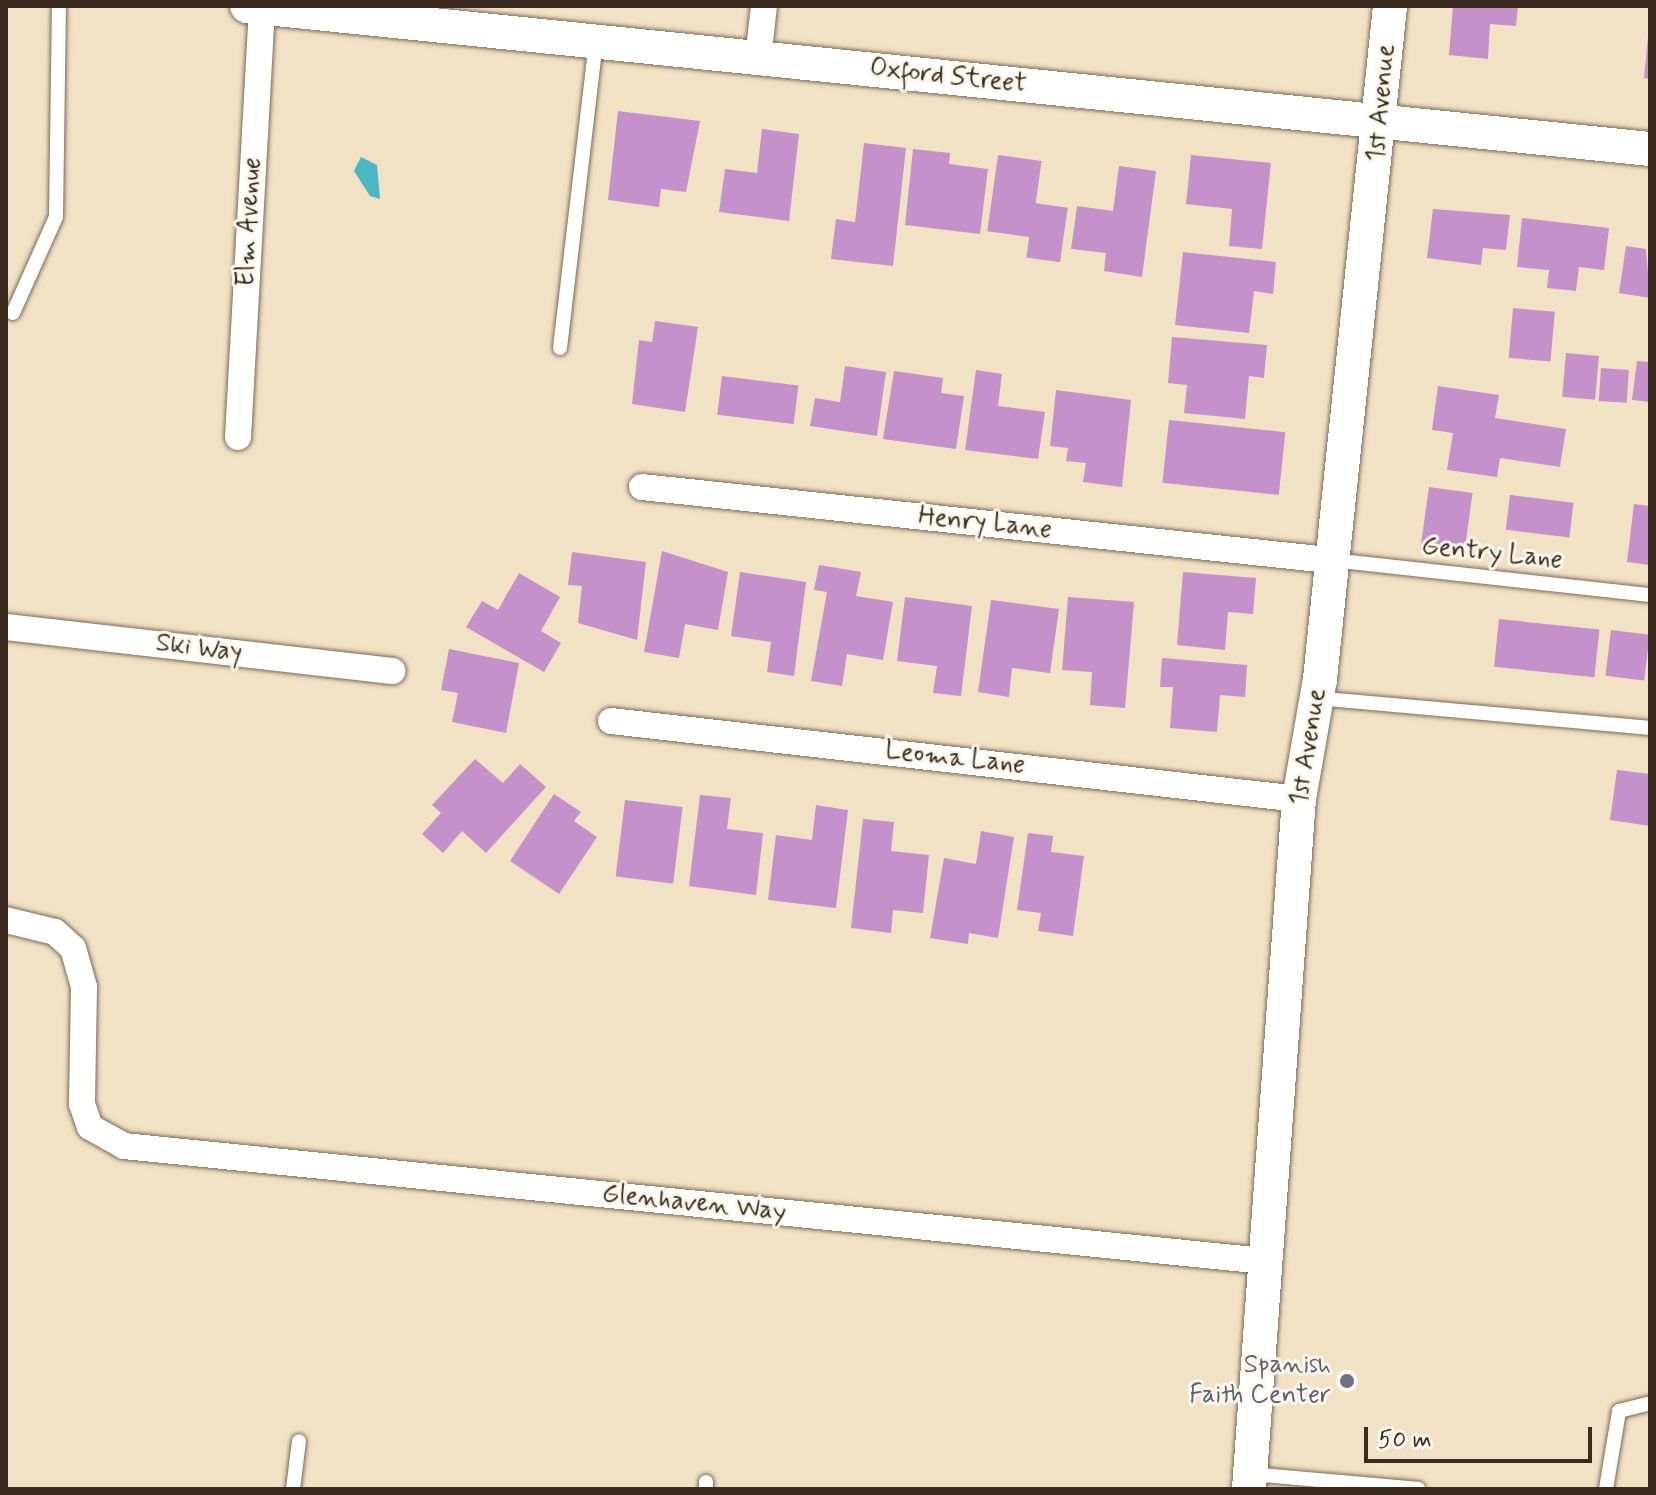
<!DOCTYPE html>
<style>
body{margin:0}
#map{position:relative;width:1656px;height:1495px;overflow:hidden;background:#f1e2c5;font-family:Mynerve,sans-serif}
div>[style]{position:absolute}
.water>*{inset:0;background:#4ab8c3}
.building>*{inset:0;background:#c591ca;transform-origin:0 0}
.roads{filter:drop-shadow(0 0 2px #7b6a58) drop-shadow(0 0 2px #7b6a58)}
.service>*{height:14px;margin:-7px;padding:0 7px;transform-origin:7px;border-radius:7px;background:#fff}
.minor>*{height:26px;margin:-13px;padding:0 13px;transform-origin:13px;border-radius:13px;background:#fff}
.tertiary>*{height:34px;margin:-17px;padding:0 17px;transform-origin:17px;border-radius:17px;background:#fff}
.dots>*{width:22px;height:22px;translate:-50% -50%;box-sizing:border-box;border:4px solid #fbf7ec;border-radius:50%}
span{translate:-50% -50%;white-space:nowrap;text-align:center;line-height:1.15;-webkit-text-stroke:6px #fbf7ec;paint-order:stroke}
.street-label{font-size:26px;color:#3b2a1e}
.worship-label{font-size:26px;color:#5b616d}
.right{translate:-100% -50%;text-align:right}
.frame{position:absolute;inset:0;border:8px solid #3b2a1e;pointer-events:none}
.scale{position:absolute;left:1364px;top:1427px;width:228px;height:36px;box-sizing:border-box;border:4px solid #3b2a1e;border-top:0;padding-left:10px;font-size:24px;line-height:28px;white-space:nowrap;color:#3b2a1e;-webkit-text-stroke:6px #fbf7ec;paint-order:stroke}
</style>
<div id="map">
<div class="water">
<i style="clip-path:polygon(361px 157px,377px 165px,380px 199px,370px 196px,354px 171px)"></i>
</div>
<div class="building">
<i style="clip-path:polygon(1453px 6px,1518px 6px,1516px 26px,1490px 24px,1488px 59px,1449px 55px)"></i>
<i style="clip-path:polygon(1648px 37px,1650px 37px,1650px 79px,1644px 78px)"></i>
<i style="clip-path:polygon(618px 111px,700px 121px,686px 192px,661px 189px,659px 207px,608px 200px)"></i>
<i style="clip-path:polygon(762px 129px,799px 134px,789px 221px,719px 212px,725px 169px,757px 173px)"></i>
<i style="clip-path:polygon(864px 143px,906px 148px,893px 266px,831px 259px,836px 219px,855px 222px)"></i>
<i style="clip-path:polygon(913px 149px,950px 153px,949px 164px,988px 169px,980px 234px,905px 225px)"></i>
<i style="left:998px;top:155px;width:44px;height:77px;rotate:8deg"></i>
<i style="clip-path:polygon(1191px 155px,1271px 163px,1262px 249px,1229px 246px,1232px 209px,1186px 204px)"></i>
<i style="clip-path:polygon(1119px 166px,1156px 171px,1142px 277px,1104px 271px,1106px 253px,1071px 249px,1077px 206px,1113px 211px)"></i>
<i style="left:1034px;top:203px;width:34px;height:55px;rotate:8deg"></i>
<i style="clip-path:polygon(1433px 209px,1510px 215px,1506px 250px,1483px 248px,1481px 265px,1427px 258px)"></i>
<i style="clip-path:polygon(1522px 218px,1609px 228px,1604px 270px,1579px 267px,1576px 291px,1547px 288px,1549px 270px,1517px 267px)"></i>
<i style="clip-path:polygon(1626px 246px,1646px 249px,1650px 298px,1619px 293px)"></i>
<i style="clip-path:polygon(1183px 252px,1276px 262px,1273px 294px,1254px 291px,1249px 333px,1175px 325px)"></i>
<i style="left:1513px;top:308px;width:42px;height:50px;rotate:5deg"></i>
<i style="clip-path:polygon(655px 321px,698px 327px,685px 412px,632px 404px,639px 340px,652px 342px)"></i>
<i style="clip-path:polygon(1172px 337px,1267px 345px,1264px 378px,1249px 376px,1245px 419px,1184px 413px,1187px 385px,1168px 383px)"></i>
<i style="left:1566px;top:353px;width:33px;height:44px;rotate:5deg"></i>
<i style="clip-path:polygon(1637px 361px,1650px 362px,1650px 402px,1632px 400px)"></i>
<i style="clip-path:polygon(845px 366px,886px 372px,877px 436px,810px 426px,815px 398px,840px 402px)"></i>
<i style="left:1601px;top:368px;width:28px;height:33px;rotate:4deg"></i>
<i style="clip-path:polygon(976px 370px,1002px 374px,998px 406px,1045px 412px,1038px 459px,965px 450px)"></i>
<i style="clip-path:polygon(894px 371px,943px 378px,941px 393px,964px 396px,956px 449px,883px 439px)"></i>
<i style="left:722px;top:376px;width:77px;height:39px;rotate:7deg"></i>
<i style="clip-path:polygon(1438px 386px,1499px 395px,1495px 418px,1566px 429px,1560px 467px,1500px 458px,1497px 477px,1447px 470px,1453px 433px,1432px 430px)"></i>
<i style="clip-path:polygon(1056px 390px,1131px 400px,1122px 487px,1083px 482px,1086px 463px,1066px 461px,1068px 448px,1050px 446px)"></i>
<i style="left:1169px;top:420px;width:117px;height:63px;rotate:6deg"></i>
<i style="left:1429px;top:487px;width:44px;height:64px;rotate:8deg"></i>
<i style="left:1510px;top:495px;width:64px;height:35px;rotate:7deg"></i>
<i style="clip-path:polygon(1634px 504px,1650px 506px,1650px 565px,1627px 562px)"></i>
<i style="clip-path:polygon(662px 551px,728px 572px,718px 630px,685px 624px,679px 658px,644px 652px)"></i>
<i style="clip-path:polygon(572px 552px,646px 562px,637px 640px,578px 623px,582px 586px,568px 585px)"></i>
<i style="clip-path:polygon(819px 565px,861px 572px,856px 596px,893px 602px,883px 660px,847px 654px,842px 686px,811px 681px,827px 592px,814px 590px)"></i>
<i style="clip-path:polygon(740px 572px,806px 582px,794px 676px,767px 672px,771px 642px,731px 636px)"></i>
<i style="clip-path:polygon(1183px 572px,1256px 578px,1253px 614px,1228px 612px,1225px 650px,1177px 645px)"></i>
<i style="clip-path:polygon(519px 573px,560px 597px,541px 631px,561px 643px,544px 672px,466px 627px,482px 601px,498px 610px)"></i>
<i style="clip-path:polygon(905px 597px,972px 606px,961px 696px,933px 693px,937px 666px,897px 661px)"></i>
<i style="clip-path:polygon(1068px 597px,1134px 602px,1125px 708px,1090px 705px,1092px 672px,1062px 670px)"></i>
<i style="clip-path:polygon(991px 600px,1059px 609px,1050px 673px,1012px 668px,1009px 697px,978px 692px)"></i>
<i style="left:1499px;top:619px;width:101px;height:48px;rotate:6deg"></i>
<i style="left:1611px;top:630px;width:39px;height:46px;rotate:7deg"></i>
<i style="clip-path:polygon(449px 649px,519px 663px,506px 733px,452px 722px,458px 693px,441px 690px)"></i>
<i style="clip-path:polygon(1162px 658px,1247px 665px,1245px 697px,1220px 695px,1217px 732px,1170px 728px,1173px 687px,1160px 687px)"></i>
<i style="clip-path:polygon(475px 759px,503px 783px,520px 764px,546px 787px,486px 853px,462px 831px,443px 853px,422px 834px,441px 813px,432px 805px)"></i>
<i style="clip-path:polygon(1617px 770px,1650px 774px,1650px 826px,1610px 820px)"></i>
<i style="clip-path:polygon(554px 794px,581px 812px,574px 821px,597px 837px,559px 894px,510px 861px)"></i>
<i style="clip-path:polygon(700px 795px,731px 798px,727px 829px,763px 833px,756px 895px,689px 886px)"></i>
<i style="left:625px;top:800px;width:58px;height:77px;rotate:7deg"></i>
<i style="clip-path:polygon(816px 805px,848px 810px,836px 908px,768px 900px,776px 835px,812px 840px)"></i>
<i style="clip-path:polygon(863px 819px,894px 822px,891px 851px,929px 855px,923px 913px,893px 910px,891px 933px,851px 928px)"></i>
<i style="clip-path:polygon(981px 831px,1014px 837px,998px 938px,969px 933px,968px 944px,930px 938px,944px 858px,976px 864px)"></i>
<i style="clip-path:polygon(1028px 833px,1053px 836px,1051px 852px,1084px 856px,1073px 936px,1038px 931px,1041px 913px,1017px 910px)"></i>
</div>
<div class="roads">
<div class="service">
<i style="left:13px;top:313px;width:105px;rotate:-65.9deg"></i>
<i style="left:56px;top:217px;width:211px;rotate:-89.2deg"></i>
<i style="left:560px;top:348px;width:308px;rotate:-83.3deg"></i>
<i style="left:1332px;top:560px;width:320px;rotate:6.3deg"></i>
<i style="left:1315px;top:698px;width:336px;rotate:5.1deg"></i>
<i style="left:1251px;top:1474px;width:168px;rotate:5.1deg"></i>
<i style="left:293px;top:1489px;width:48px;rotate:-82.9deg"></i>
<i style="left:706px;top:1489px;width:7px;rotate:-90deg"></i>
<i style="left:1606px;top:1489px;width:79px;rotate:-80.5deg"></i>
<i style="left:1619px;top:1411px;width:32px;rotate:-14deg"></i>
</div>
<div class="minor">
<i style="left:758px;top:58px;width:52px;rotate:-83.4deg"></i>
<i style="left:238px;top:437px;width:430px;rotate:-86.8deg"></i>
<i style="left:642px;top:487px;width:691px;rotate:6.07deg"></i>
<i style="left:6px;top:627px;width:389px;rotate:6.5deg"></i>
<i style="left:611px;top:721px;width:692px;rotate:6.47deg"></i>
<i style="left:6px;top:920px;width:50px;rotate:13.8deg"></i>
<i style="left:55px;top:932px;width:24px;rotate:42deg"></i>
<i style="left:73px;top:948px;width:41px;rotate:74.2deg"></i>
<i style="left:84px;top:987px;width:117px;rotate:91deg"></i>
<i style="left:82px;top:1104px;width:24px;rotate:71deg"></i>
<i style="left:90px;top:1127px;width:39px;rotate:29deg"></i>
<i style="left:124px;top:1146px;width:1146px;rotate:5.76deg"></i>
</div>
<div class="tertiary">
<i style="left:247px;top:6px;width:1410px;rotate:5.82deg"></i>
<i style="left:1249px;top:1489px;width:692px;rotate:-85.86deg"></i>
<i style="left:1299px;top:799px;width:122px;rotate:-80.1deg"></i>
<i style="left:1320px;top:679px;width:677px;rotate:-84.06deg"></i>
</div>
</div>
<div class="dots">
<i style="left:1347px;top:1381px;background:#6b7280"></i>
</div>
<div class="street-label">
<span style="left:948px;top:77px;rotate:6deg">Oxford Street</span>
<span style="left:1382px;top:103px;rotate:-85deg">1st Avenue</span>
<span style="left:250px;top:222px;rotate:-87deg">Elm Avenue</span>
<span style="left:985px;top:524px;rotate:6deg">Henry Lane</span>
<span style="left:1492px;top:554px;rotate:6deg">Gentry Lane</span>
<span style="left:199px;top:649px;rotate:7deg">Ski Way</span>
<span style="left:1309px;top:747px;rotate:-81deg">1st Avenue</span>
<span style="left:955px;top:759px;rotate:6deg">Leoma Lane</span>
<span style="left:694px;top:1204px;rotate:6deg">Glenhaven Way</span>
</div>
<div class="worship-label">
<span class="right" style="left:1331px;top:1381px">Spanish<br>Faith Center</span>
</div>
<div class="frame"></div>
<div class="scale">50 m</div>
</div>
